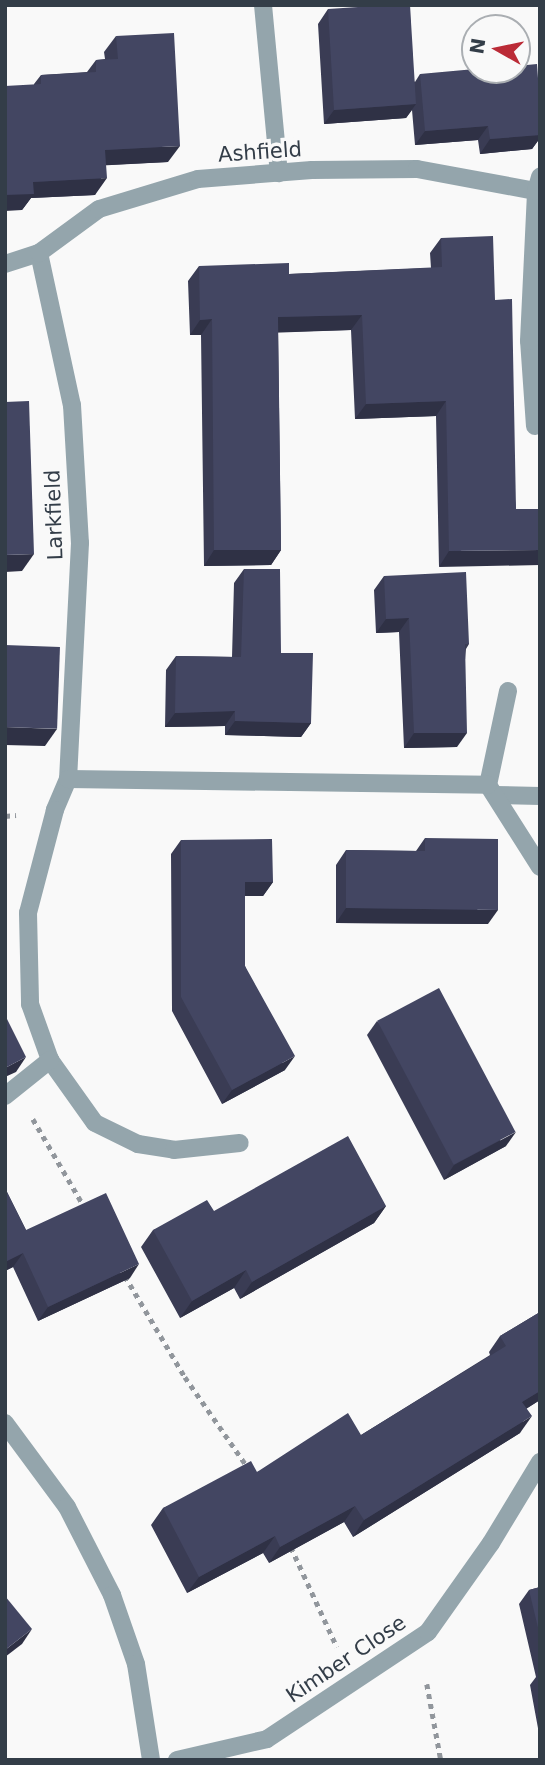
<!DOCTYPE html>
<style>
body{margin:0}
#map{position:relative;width:545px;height:1765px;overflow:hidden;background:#f9f9f9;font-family:"DejaVu Sans",sans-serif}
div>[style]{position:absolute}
.path>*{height:4.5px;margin-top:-2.25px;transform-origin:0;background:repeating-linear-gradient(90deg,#91969c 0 5px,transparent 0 10px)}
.lane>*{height:18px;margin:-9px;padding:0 9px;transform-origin:9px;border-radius:9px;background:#94a5ac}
.street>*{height:18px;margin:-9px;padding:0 9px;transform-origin:9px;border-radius:9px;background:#94a5ac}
.wall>*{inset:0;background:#3a3c54}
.shaded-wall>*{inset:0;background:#2f3145}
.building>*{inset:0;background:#434662;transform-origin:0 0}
span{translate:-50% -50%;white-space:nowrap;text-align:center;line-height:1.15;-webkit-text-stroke:7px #f9f9f9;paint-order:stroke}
.street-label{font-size:21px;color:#333d48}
.frame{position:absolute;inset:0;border:7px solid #333d48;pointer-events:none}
.north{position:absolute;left:461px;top:14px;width:70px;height:70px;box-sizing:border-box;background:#f9f9f9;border:2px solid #aaaeb2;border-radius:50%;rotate:279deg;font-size:19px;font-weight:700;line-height:28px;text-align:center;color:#333d48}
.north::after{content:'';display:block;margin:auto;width:24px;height:32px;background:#bb2b37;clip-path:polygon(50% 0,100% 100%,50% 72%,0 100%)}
</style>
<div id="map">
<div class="path">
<i style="left:5px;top:816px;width:11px;rotate:-5deg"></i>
<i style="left:33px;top:1119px;width:103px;rotate:59.7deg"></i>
<i style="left:125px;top:1276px;width:117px;rotate:59.3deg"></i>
<i style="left:185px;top:1377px;width:112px;rotate:55.2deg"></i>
<i style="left:291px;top:1547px;width:110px;rotate:65.3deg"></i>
<i style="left:427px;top:1684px;width:77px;rotate:79.6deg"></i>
</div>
<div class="lane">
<i style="left:263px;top:5px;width:169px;rotate:84.6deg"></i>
<i style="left:495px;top:795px;width:45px;rotate:1.3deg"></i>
</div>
<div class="street">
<i style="left:39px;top:253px;width:156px;rotate:77.8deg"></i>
<i style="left:72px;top:405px;width:138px;rotate:86.7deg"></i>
<i style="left:80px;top:543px;width:236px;rotate:92.9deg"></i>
<i style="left:68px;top:779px;width:34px;rotate:113deg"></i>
<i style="left:55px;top:810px;width:106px;rotate:104.7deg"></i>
<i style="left:28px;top:913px;width:91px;rotate:88.7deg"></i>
<i style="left:30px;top:1004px;width:59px;rotate:70.3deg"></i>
<i style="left:50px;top:1060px;width:77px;rotate:54.5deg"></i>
<i style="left:95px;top:1123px;width:48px;rotate:26deg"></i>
<i style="left:138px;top:1144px;width:36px;rotate:9deg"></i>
<i style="left:174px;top:1150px;width:66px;rotate:-6.1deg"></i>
<i style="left:5px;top:264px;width:36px;rotate:-18deg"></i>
<i style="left:39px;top:253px;width:74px;rotate:-36.3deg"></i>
<i style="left:99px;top:209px;width:103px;rotate:-16.9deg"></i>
<i style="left:198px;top:179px;width:114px;rotate:-4.5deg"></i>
<i style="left:312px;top:170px;width:105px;rotate:-0.5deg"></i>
<i style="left:417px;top:169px;width:121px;rotate:10.5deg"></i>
<i style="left:535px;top:426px;width:85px;rotate:-94deg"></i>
<i style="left:529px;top:341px;width:150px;rotate:-87.3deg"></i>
<i style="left:536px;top:191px;width:15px;rotate:-74deg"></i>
<i style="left:508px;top:691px;width:96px;rotate:102deg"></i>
<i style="left:488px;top:785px;width:97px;rotate:57.6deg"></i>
<i style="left:68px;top:779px;width:420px;rotate:0.8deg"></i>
<i style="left:5px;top:1096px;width:58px;rotate:-38.7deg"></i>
<i style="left:5px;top:1423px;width:104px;rotate:53.6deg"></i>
<i style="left:67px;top:1507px;width:99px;rotate:62.9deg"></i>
<i style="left:112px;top:1595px;width:73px;rotate:70.8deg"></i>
<i style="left:136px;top:1664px;width:97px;rotate:81.1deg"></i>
<i style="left:177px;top:1760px;width:92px;rotate:-13.1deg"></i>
<i style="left:267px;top:1739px;width:193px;rotate:-33.6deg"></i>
<i style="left:428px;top:1632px;width:109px;rotate:-54.7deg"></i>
<i style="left:491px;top:1543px;width:95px;rotate:-58.8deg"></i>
</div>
<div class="wall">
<i style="clip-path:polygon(328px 9px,415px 82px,420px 74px,540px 106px,540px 138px,532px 149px,480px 154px,478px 140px,415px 145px,412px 110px,406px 118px,324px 124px,318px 24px)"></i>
<i style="clip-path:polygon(116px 36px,168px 162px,106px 165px,95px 195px,31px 198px,22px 210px,34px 84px,41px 75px,87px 72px,96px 60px,105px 59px,104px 52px)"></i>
<i style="clip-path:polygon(441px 238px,495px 300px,516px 509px,439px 567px,436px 416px,355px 419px,351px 330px,278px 332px,281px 550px,271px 565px,204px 566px,201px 335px,190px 335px,188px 281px,199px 266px,289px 274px,431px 268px,430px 253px)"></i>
<i style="clip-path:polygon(244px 569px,311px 723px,301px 737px,225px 735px,225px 726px,165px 727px,166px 670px,176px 656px,232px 657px,234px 583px)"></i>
<i style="clip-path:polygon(384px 576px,469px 644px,466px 649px,457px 747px,404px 748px,399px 632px,376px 633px,374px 590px)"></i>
<i style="clip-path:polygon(425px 838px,488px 924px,336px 923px,336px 865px,346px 850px,416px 851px)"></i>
<i style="clip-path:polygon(181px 840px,273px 882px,263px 896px,245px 896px,245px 966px,285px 1070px,222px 1104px,172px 1011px,171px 854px)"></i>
<i style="clip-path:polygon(377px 1021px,506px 1146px,444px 1180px,367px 1035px)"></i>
<i style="clip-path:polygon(5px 1188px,26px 1230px,130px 1278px,38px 1321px,13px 1267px,5px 1271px)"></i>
<i style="clip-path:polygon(386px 1206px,374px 1223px,240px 1299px,234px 1288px,180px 1318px,141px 1247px,153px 1230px,214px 1211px)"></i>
<i style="clip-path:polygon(540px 1312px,540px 1400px,526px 1409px,520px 1433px,353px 1537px,344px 1522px,269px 1563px,263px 1553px,187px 1593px,151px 1525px,163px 1508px,257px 1472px,361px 1435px,490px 1355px,489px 1352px,500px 1336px)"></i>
<i style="clip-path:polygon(540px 1587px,540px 1739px,530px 1685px,536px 1677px,519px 1604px,529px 1590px)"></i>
</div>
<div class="shaded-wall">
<i style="clip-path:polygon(416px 104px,406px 118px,324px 124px,334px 110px)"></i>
<i style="clip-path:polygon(488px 126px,478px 140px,415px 145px,425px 131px)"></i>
<i style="clip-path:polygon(540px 135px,540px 138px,532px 149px,480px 154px,490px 139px)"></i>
<i style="clip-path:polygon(180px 146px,168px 162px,93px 166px,105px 150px)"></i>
<i style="clip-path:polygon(107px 178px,95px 195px,31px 198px,22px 210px,5px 211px,5px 195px,33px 182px)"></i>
<i style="clip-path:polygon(362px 315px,351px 330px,267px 333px,278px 317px)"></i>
<i style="clip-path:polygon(212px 319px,201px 335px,190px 335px,200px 320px)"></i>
<i style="clip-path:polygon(446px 401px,436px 416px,355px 419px,366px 404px)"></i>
<i style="clip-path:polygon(214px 550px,281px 550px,271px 565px,204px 566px)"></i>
<i style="clip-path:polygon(540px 550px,540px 565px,439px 567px,449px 551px)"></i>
<i style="clip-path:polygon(34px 554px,22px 571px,5px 572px,5px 555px)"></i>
<i style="clip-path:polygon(409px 618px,399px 632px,376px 633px,386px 619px)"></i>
<i style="clip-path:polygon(235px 711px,225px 726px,165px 727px,175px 713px)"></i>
<i style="clip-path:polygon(235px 721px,311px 723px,301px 737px,225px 735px)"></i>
<i style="clip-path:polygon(5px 727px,57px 729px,45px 746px,5px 745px)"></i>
<i style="clip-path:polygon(414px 733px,467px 733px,457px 747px,404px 748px)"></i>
<i style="clip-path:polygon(245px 882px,273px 882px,263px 896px,235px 896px)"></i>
<i style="clip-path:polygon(346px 908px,498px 910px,488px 924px,336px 923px)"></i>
<i style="clip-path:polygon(295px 1056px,285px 1070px,222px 1104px,232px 1090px)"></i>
<i style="clip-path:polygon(26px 1057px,16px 1072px,5px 1077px,5px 1068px)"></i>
<i style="clip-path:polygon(516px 1132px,506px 1146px,444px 1180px,454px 1165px)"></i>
<i style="clip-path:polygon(386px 1206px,374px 1223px,240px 1299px,252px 1282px)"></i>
<i style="clip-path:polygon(23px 1253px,13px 1267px,5px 1271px,5px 1262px)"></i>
<i style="clip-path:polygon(139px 1264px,130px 1278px,38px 1321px,48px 1307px)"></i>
<i style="clip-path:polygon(246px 1270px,234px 1288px,180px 1318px,192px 1301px)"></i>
<i style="clip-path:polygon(540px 1391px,540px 1400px,511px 1418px,522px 1402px)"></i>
<i style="clip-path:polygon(532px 1416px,520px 1433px,353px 1537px,364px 1520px)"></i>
<i style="clip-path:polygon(355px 1506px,344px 1522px,269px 1563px,280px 1547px)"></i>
<i style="clip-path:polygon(275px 1536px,263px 1553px,187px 1593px,199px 1577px)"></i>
<i style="clip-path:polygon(32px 1629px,22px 1644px,5px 1657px,5px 1650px)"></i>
</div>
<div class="building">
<i style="clip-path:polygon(388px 5px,410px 5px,416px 104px,334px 110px,328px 9px)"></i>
<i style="clip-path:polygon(174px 33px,180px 146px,105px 150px,107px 178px,33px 182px,34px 194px,5px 195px,5px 86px,41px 84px,41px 75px,96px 72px,96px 60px,118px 59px,116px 36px)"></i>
<i style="clip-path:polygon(537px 64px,540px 106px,540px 135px,490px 139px,488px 126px,425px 131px,420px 74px,475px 69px,517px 70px,517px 66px)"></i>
<i style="clip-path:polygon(493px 236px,495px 300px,512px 299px,516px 509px,540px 509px,540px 550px,449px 551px,446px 401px,366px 404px,362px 315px,278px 317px,281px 550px,214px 550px,212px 319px,200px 320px,199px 266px,289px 263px,289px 274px,442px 267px,441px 238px)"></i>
<i style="clip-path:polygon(29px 401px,34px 554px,5px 555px,5px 402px)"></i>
<i style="clip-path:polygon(244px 569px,280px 569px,281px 653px,313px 653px,311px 723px,235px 721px,235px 711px,175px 713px,176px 656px,241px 657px)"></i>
<i style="clip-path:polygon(466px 572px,469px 644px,465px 644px,467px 733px,414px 733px,409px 618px,386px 619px,384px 576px)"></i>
<i style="left:5px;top:645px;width:55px;height:82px;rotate:2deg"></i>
<i style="clip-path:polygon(425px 838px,498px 839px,498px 910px,346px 908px,346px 850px,425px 851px)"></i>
<i style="clip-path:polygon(272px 839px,273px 882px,245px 882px,245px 966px,295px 1056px,232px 1090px,181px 997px,181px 840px)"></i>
<i style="left:439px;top:988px;width:163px;height:70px;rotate:62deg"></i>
<i style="clip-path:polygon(5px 1015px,26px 1057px,5px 1068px)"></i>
<i style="clip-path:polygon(348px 1136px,386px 1206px,252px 1282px,246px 1270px,192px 1301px,153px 1230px,207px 1200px,214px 1211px)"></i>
<i style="clip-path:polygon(5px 1188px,26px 1230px,106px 1193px,139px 1264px,48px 1307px,23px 1253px,5px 1262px)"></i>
<i style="clip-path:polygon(540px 1312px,540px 1391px,522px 1402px,532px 1416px,364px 1520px,355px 1506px,280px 1547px,275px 1536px,199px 1577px,163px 1508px,251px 1461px,257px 1472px,348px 1413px,361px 1435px,506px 1346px,500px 1336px)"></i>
<i style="clip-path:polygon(540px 1587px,540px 1636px,529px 1590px)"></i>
<i style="clip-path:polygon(5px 1596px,32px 1629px,5px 1650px)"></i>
</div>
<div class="street-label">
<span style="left:260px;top:152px;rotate:-4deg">Ashfield</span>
<span style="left:54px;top:515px;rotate:-92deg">Larkfield</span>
<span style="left:346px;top:1659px;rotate:-34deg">Kimber Close</span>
</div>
<div class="frame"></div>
<div class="north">N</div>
</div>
